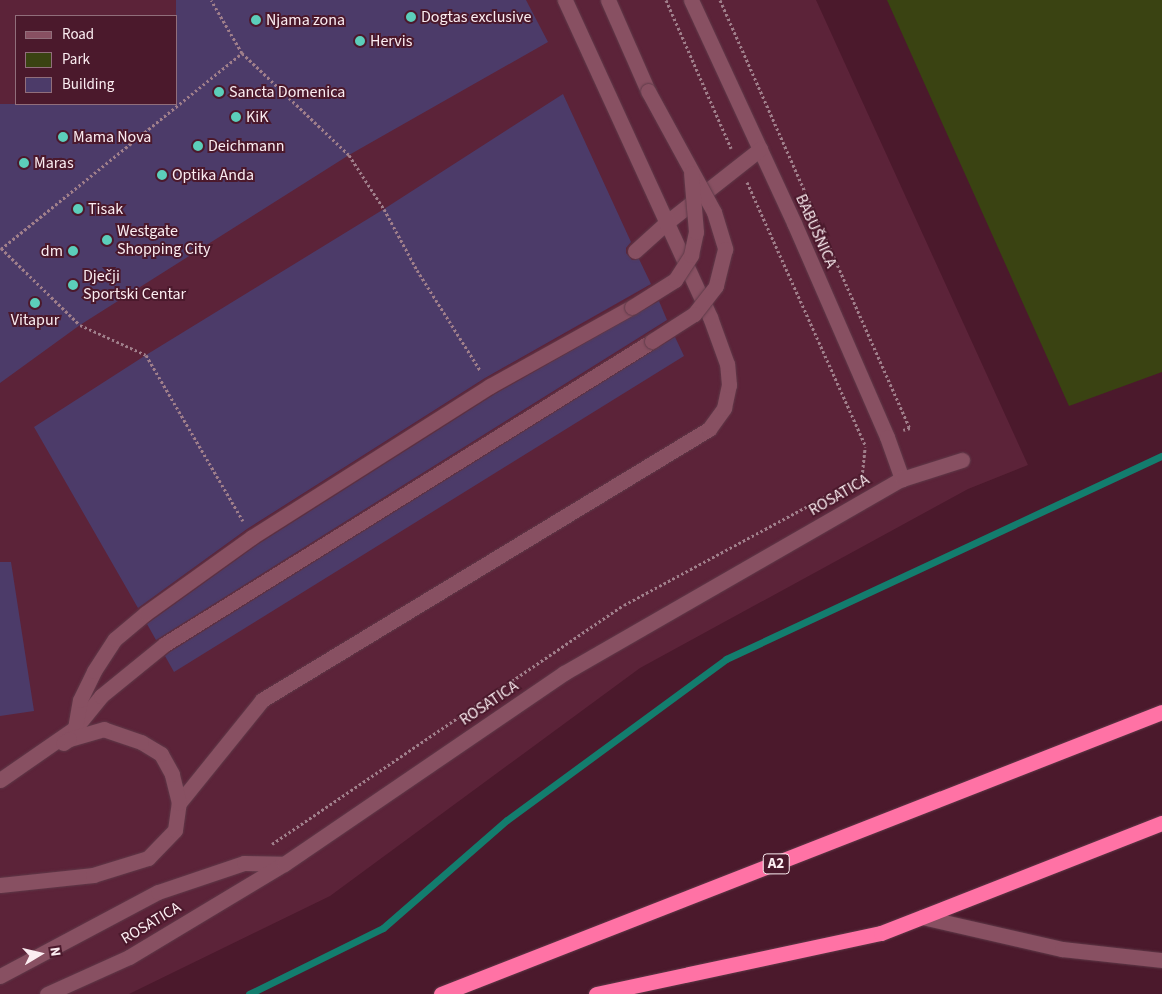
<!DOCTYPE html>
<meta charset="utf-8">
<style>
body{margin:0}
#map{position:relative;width:1162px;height:994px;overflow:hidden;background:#4b192c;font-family:"Source Sans 3",sans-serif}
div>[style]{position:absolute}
.built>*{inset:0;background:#5c2339}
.green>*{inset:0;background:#3a4312}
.stream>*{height:7px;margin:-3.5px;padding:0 3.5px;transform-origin:3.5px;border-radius:3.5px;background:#137d6e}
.building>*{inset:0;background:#4c3b69}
.path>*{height:3px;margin-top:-1.5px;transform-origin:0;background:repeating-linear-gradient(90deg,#a07f8b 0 2.5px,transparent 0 5px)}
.roads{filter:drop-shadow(0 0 1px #5f3a49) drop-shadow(0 0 1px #5f3a49)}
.minor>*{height:15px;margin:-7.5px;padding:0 7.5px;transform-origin:7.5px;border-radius:7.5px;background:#885062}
.highway>*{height:15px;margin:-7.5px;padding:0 7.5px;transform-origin:7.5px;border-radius:7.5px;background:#ff72a5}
.bridges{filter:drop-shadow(0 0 1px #5f3a49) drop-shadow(0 0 1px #5f3a49)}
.minor-bridge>*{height:15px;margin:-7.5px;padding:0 7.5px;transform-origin:7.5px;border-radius:7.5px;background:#885062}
.dots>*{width:14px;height:14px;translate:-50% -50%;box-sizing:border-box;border:2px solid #4b192c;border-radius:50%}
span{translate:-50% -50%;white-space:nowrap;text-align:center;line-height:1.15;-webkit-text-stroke:4px #4b192c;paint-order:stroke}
.shield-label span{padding:1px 4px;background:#4b192c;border:1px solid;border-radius:4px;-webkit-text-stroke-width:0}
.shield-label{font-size:15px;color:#fbedf1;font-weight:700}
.poi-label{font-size:16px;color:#fbedf1}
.left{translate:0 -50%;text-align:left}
.right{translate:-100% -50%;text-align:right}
.street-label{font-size:16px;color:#fbedf1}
.legend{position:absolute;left:15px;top:15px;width:162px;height:90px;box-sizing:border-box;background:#4b192c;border:1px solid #916e7b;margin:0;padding:6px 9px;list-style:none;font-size:15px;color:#fbedf1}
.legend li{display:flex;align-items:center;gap:10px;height:25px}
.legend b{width:25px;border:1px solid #916e7b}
.north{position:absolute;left:15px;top:929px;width:50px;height:50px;-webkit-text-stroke:4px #4b192c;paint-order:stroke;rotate:81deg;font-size:14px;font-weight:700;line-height:20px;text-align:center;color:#fbedf1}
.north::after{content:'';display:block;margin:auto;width:18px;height:22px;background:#fbedf1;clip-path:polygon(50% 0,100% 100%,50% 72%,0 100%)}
</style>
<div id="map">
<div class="built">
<i style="clip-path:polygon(evenodd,0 0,816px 0,1028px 465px,968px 489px,640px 668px,330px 896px,129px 994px,0 994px,0 0,16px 16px,176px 16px,176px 104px,16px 104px,16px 16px)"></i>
</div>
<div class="green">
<i style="clip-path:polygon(887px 0,1162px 0,1162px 372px,1069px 406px)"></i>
</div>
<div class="stream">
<i style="left:249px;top:994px;width:149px;rotate:-26.2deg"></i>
<i style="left:383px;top:928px;width:164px;rotate:-41.1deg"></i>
<i style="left:507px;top:820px;width:272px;rotate:-36.3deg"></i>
<i style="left:726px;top:659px;width:481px;rotate:-25deg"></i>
</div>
<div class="building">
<i style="clip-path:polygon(176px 0,526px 0,548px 42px,349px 155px,80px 325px,0 383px,0 104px,176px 104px)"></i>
<i style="clip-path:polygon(563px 94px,631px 242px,626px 248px,626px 253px,632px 260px,639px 259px,651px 284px,485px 378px,247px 529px,138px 608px,34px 427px,146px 355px,384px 209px)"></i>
<i style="clip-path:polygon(659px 301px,667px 320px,156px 640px,147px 624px,257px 545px,495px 394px)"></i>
<i style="clip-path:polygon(675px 337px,684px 356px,174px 672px,165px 656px,170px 652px)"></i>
<i style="clip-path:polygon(0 562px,11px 562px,34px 711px,0 716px)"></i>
</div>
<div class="path">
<i style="left:666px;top:0;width:162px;rotate:66.3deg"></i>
<i style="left:720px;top:0;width:468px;rotate:66.1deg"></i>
<i style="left:910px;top:428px;width:7px;rotate:164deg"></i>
<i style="left:242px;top:53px;width:148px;rotate:43.6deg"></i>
<i style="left:349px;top:155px;width:64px;rotate:57.1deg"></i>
<i style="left:384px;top:209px;width:69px;rotate:61.6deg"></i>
<i style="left:417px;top:270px;width:118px;rotate:57.8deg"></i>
<i style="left:747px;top:182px;width:290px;rotate:65.8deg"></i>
<i style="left:1px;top:248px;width:110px;rotate:44.3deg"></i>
<i style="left:80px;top:325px;width:72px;rotate:24.4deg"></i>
<i style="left:146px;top:355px;width:192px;rotate:59.7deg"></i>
<i style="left:1px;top:249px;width:311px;rotate:-39.1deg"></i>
<i style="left:242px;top:53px;width:61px;rotate:-120.3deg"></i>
<i style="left:272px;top:844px;width:425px;rotate:-34.2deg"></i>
<i style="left:624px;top:605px;width:270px;rotate:-28.3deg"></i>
<i style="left:862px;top:477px;width:30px;rotate:-84deg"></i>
</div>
<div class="roads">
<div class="minor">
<i style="left:608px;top:0;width:99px;rotate:66.3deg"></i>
<i style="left:691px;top:0;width:246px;rotate:65.2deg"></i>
<i style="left:794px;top:223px;width:233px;rotate:66.5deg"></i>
<i style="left:887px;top:437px;width:45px;rotate:70.3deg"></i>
<i style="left:635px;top:251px;width:42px;rotate:-42.1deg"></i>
<i style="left:666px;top:223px;width:120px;rotate:-38.2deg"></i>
<i style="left:76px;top:727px;width:40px;rotate:-51deg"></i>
<i style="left:101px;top:696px;width:82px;rotate:-39.1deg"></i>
<i style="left:165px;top:644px;width:574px;rotate:-31.89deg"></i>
<i style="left:0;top:780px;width:91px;rotate:-34.7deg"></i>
<i style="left:75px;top:728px;width:28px;rotate:-80deg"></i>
<i style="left:80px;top:700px;width:32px;rotate:-64deg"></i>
<i style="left:94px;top:671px;width:38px;rotate:-57deg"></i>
<i style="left:115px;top:639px;width:40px;rotate:-40deg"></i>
<i style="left:146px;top:613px;width:130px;rotate:-35.6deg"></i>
<i style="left:252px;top:537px;width:282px;rotate:-32.4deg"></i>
<i style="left:490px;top:386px;width:162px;rotate:-29.1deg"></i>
<i style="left:179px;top:803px;width:132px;rotate:-51.1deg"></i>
<i style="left:262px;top:700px;width:523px;rotate:-31.23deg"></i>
<i style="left:709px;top:429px;width:26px;rotate:-54deg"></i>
<i style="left:724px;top:408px;width:24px;rotate:-78deg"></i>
<i style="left:729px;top:385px;width:21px;rotate:-95deg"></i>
<i style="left:727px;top:364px;width:50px;rotate:-109.9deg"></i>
<i style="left:710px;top:317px;width:349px;rotate:-114.6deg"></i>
<i style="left:0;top:885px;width:94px;rotate:-6.1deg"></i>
<i style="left:93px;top:875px;width:58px;rotate:-17.2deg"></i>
<i style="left:148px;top:858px;width:39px;rotate:-46deg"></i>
<i style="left:175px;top:830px;width:27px;rotate:-82deg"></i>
<i style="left:179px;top:803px;width:30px;rotate:-104deg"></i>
<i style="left:172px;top:774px;width:23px;rotate:-119deg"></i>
<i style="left:161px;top:754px;width:23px;rotate:-149deg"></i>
<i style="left:141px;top:742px;width:39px;rotate:-161deg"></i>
<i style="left:104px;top:729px;width:36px;rotate:164deg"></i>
<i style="left:69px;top:739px;width:7px;rotate:146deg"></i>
<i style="left:922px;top:917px;width:144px;rotate:12.9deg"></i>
<i style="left:1062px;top:949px;width:101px;rotate:6.3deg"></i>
<i style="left:0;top:976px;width:179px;rotate:-28deg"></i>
<i style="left:158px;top:892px;width:91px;rotate:-18.6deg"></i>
<i style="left:244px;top:863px;width:39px;rotate:1deg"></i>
<i style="left:47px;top:994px;width:90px;rotate:-24.3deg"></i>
<i style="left:129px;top:957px;width:181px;rotate:-31deg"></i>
<i style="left:284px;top:864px;width:339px;rotate:-34.3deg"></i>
<i style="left:564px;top:673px;width:390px;rotate:-29.9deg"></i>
<i style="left:902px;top:479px;width:63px;rotate:-17.6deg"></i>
</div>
<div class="highway">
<i style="left:441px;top:994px;width:774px;rotate:-21.36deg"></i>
<i style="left:596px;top:994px;width:291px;rotate:-12.1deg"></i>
<i style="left:881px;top:933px;width:302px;rotate:-21.4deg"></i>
</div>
</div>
<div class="bridges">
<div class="minor-bridge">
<i style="left:648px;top:91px;width:138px;rotate:61.4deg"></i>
<i style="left:714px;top:212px;width:39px;rotate:73deg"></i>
<i style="left:725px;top:249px;width:38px;rotate:104deg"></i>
<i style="left:716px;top:286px;width:36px;rotate:128deg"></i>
<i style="left:694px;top:314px;width:50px;rotate:147.3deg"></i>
<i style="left:632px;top:307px;width:51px;rotate:-32.1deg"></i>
<i style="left:675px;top:280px;width:30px;rotate:-57deg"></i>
<i style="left:691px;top:255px;width:24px;rotate:-78deg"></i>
<i style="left:696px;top:232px;width:59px;rotate:-94.8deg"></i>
</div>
</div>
<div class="dots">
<i style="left:411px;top:17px;background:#5cceba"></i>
<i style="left:256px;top:20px;background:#5cceba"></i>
<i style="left:360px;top:41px;background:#5cceba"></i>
<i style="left:219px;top:92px;background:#5cceba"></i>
<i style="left:236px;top:117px;background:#5cceba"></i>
<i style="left:63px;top:137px;background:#5cceba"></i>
<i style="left:198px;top:146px;background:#5cceba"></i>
<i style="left:24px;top:163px;background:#5cceba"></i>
<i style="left:162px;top:175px;background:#5cceba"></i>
<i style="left:78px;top:209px;background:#5cceba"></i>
<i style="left:107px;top:240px;background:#5cceba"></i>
<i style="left:73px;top:251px;background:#5cceba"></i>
<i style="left:73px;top:285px;background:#5cceba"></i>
<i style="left:35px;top:303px;background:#5cceba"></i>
</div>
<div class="shield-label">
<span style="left:776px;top:864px">A2</span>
</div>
<div class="poi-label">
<span class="left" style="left:421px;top:17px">Dogtas exclusive</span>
<span class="left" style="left:266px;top:20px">Njama zona</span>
<span class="left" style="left:370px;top:41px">Hervis</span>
<span class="left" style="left:229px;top:92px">Sancta Domenica</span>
<span class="left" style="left:246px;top:117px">KiK</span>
<span class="left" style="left:73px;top:137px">Mama Nova</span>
<span class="left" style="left:208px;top:146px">Deichmann</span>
<span class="left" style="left:34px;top:163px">Maras</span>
<span class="left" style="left:172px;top:175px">Optika Anda</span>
<span class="left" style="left:88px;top:209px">Tisak</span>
<span class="left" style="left:117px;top:240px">Westgate<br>Shopping City</span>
<span class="right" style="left:63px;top:251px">dm</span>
<span class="left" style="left:83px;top:285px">Dječji<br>Sportski Centar</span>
<span style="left:35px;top:320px">Vitapur</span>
</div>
<div class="street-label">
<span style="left:816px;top:231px;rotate:66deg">BABUŠNICA</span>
<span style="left:839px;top:495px;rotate:-30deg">ROSATICA</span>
<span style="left:489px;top:703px;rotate:-34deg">ROSATICA</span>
<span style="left:151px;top:923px;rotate:-31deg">ROSATICA</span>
</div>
<ul class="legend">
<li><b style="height:6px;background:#885062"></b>Road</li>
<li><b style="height:14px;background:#3a4312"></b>Park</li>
<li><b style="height:14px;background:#4c3b69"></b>Building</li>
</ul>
<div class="north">N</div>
</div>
